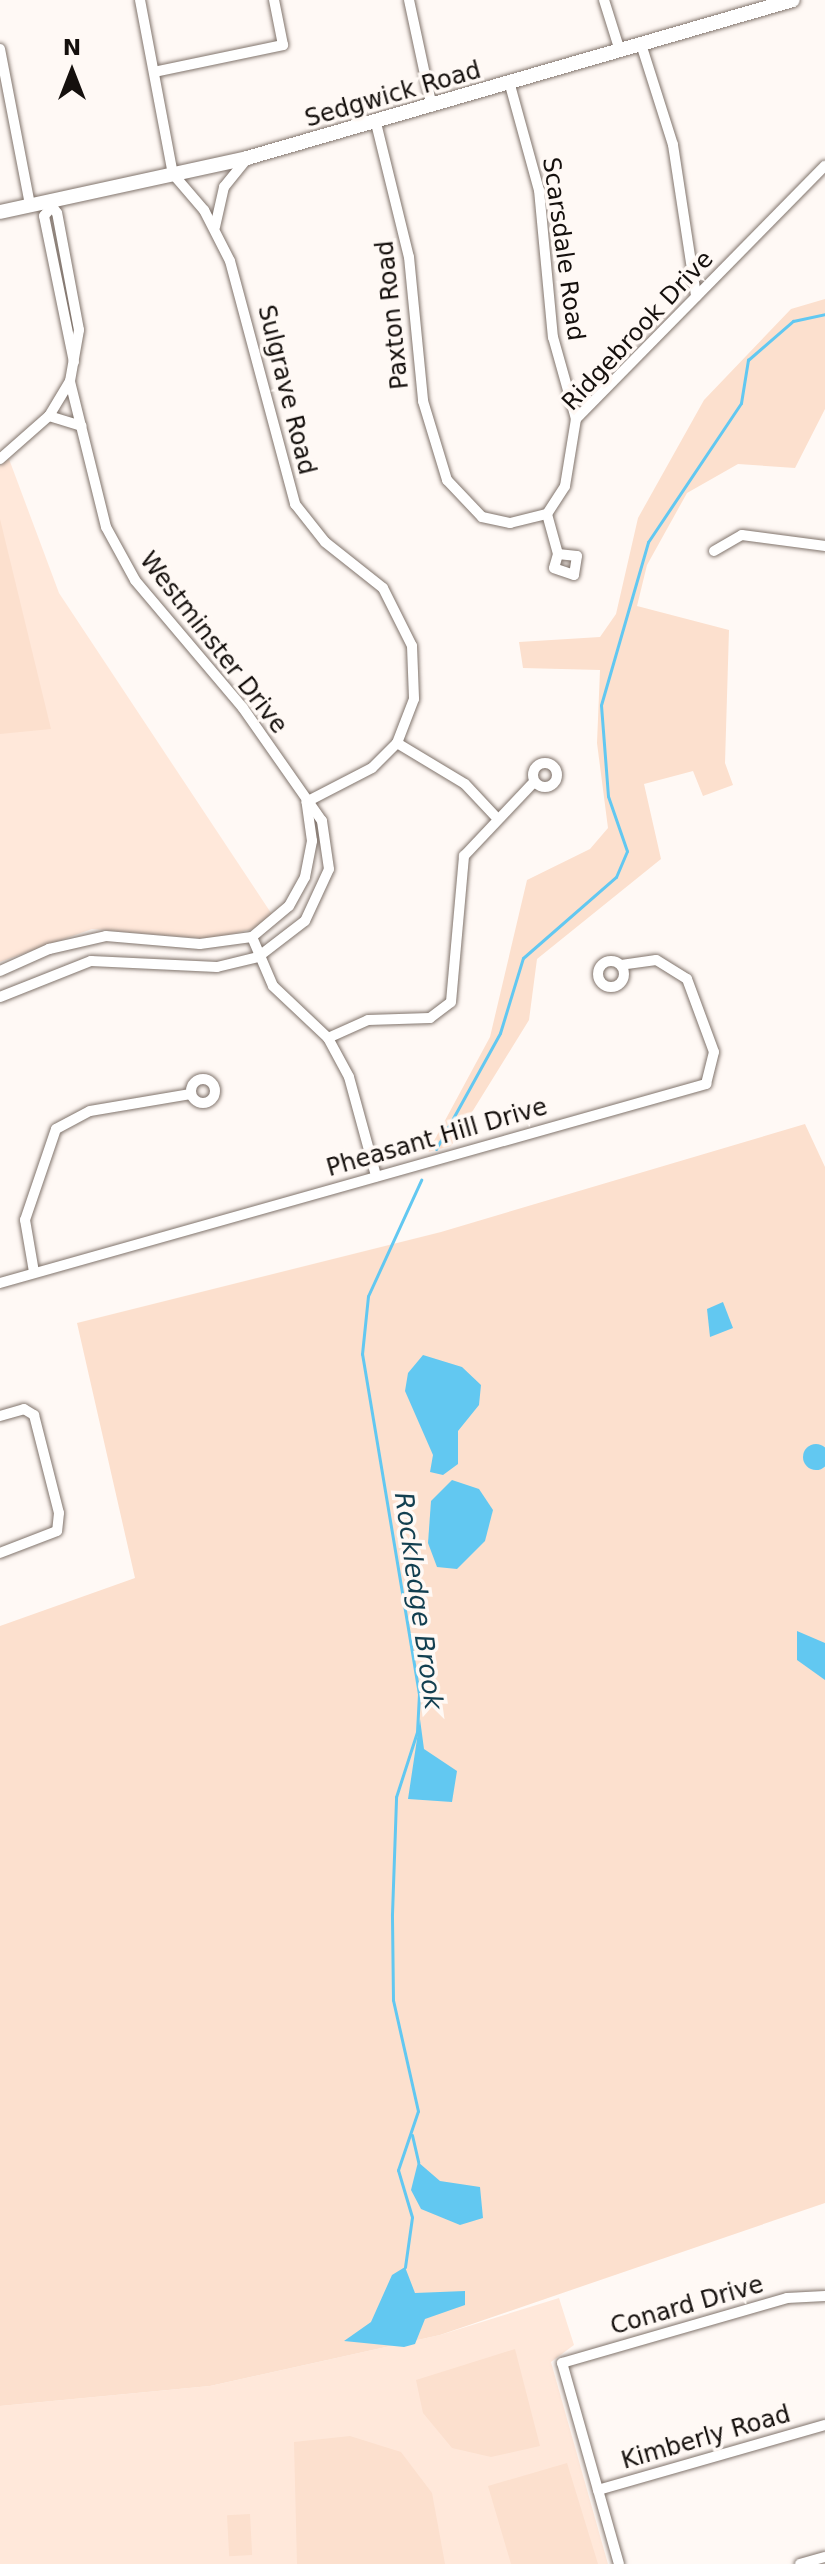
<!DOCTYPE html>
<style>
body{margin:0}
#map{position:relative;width:825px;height:2564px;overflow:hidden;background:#fff9f5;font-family:"DejaVu Sans",sans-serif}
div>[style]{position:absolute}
.built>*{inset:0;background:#ffe8da}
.green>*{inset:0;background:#fce0ce;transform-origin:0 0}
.water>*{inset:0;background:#62c8f1}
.round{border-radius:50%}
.stream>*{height:3px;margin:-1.5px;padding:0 1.5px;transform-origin:1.5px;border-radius:1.5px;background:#62c8f1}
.roads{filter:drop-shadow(0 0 2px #81746c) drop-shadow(0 0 2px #81746c)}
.minor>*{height:10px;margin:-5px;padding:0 5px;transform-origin:5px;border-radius:5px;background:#fff}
.minor>.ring{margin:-5px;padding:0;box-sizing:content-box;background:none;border:10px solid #fff;border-radius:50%}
.secondary>*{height:14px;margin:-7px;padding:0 7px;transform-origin:7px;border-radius:7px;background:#fff}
span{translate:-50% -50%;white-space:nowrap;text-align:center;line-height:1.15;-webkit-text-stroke:7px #fff9f5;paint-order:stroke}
.street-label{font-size:24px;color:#15100d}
.water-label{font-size:26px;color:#123f50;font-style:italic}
.north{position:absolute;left:32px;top:32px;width:80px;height:80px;-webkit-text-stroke:6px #fff9f5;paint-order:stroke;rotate:0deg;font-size:22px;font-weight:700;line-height:32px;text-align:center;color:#15100d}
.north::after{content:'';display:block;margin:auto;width:28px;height:36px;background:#15100d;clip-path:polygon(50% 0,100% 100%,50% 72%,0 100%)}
</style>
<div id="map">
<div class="built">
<i style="clip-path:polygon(9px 459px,59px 593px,273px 916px,253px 929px,210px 939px,92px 929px,0 962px,0 465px)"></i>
<i style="clip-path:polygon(559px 2298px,574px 2345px,551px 2362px,608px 2564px,0 2564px,0 2406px,210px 2386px,440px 2335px)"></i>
</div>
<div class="green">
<i style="clip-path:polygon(825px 299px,825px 409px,795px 468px,738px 464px,687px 493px,647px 565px,637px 606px,729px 630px,725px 763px,733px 785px,703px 796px,693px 771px,644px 784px,661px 859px,537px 959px,529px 1020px,451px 1146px,428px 1152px,490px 1037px,527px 880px,590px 849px,608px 828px,597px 743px,600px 670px,523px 668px,519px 642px,600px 637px,616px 614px,638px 518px,704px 400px,791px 309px)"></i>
<i style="clip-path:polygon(0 519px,51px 729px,0 734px)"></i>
<i style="clip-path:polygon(805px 1124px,825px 1167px,825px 2203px,440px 2335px,210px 2386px,0 2406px,0 1626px,135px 1578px,77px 1323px,441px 1232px)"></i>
<i style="clip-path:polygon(515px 2349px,540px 2446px,491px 2457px,452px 2448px,423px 2413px,416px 2380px)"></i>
<i style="clip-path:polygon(350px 2436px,401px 2452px,432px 2493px,445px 2564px,297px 2564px,294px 2442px)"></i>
<i style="clip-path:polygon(567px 2463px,598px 2564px,511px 2564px,488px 2486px)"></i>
<i style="left:250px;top:2514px;width:41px;height:23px;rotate:87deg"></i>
</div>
<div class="water">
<i style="clip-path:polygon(723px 1302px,733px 1328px,710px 1337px,707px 1309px)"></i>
<i style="clip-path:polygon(423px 1355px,462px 1367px,481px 1385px,479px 1405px,458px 1431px,458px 1464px,443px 1475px,430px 1472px,433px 1455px,405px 1391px,408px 1373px)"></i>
<i class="round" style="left:803px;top:1444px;width:26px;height:26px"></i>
<i style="clip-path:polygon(452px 1480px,479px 1489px,493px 1510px,485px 1541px,457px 1569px,437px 1567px,428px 1543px,431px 1501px)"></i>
<i style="clip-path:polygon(797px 1631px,825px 1643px,825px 1680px,797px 1660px)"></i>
<i style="clip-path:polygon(420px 1719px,424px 1749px,457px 1771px,452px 1802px,408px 1799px)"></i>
<i style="clip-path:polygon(418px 2162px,440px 2181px,480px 2187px,483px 2218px,460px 2225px,421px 2209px,411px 2190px)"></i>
<i style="clip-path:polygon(405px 2267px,415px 2293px,465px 2291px,465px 2305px,425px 2319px,415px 2344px,404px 2347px,344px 2341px,371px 2322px,392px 2275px)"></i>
</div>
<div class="stream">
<i style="left:436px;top:1149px;width:132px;rotate:-61.1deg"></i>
<i style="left:500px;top:1033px;width:78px;rotate:-73deg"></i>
<i style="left:523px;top:958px;width:123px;rotate:-41.1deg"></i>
<i style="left:616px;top:877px;width:28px;rotate:-67deg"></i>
<i style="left:627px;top:851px;width:58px;rotate:-109.1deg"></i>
<i style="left:608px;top:796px;width:91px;rotate:-94.4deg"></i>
<i style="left:601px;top:705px;width:170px;rotate:-73.9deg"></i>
<i style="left:648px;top:542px;width:167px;rotate:-56.2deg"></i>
<i style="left:741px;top:403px;width:44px;rotate:-80.8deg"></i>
<i style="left:748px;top:360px;width:60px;rotate:-40.9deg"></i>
<i style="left:793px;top:321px;width:33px;rotate:-12deg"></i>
<i style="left:412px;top:2135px;width:28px;rotate:77deg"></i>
<i style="left:405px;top:2267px;width:50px;rotate:-82deg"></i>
<i style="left:412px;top:2217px;width:49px;rotate:-106.6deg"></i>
<i style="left:398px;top:2170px;width:62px;rotate:-71.3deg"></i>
<i style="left:418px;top:2111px;width:114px;rotate:-102.7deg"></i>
<i style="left:393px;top:2000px;width:86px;rotate:-90.7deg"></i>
<i style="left:392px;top:1914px;width:117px;rotate:-88deg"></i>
<i style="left:396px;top:1797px;width:68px;rotate:-72.1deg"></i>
<i style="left:417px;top:1732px;width:38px;rotate:-87deg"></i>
<i style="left:419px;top:1694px;width:345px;rotate:-99.5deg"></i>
<i style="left:362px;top:1354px;width:58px;rotate:-84.1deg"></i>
<i style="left:368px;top:1296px;width:128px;rotate:-65.4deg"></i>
</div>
<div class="roads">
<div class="minor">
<i style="left:140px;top:0;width:177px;rotate:79.3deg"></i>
<i style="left:173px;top:174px;width:48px;rotate:49.3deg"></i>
<i style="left:204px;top:210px;width:57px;rotate:63deg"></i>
<i style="left:230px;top:261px;width:252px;rotate:75deg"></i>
<i style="left:295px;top:504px;width:48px;rotate:51.7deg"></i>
<i style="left:325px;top:542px;width:74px;rotate:38.4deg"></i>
<i style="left:383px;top:588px;width:65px;rotate:63.4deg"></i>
<i style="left:412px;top:646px;width:53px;rotate:87.8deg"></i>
<i style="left:414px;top:699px;width:47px;rotate:111.1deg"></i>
<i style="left:397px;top:743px;width:35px;rotate:135deg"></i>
<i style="left:372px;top:768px;width:74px;rotate:152.7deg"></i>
<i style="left:409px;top:0;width:109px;rotate:77.9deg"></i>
<i style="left:604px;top:0;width:53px;rotate:72.6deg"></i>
<i style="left:641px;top:44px;width:106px;rotate:72.4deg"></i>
<i style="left:673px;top:145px;width:153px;rotate:81.3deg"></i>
<i style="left:0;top:49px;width:159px;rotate:79.1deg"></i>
<i style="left:154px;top:72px;width:132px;rotate:-11.8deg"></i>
<i style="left:283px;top:45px;width:46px;rotate:-101.3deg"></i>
<i style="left:510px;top:85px;width:109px;rotate:74.6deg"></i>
<i style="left:539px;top:190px;width:148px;rotate:84.6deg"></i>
<i style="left:553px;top:337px;width:85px;rotate:74.3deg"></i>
<i style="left:376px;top:123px;width:138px;rotate:76.2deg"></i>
<i style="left:409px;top:257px;width:145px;rotate:84.4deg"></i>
<i style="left:423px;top:401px;width:83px;rotate:73.1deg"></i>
<i style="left:447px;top:480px;width:51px;rotate:46.6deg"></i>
<i style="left:482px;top:517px;width:29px;rotate:12deg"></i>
<i style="left:510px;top:523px;width:38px;rotate:-14deg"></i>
<i style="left:50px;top:209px;width:9px;rotate:131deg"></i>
<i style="left:44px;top:216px;width:149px;rotate:78.4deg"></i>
<i style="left:215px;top:227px;width:41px;rotate:-77.3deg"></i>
<i style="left:224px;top:187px;width:36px;rotate:-51deg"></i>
<i style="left:49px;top:416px;width:34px;rotate:17deg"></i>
<i style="left:0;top:459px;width:65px;rotate:-41.3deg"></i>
<i style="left:49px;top:416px;width:41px;rotate:-59deg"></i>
<i style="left:714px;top:551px;width:32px;rotate:-30deg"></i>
<i style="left:742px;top:535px;width:84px;rotate:7.5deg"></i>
<i style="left:558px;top:554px;width:19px;rotate:6deg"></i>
<i style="left:577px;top:556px;width:19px;rotate:99deg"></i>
<i style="left:574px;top:575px;width:21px;rotate:-161deg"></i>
<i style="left:554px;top:568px;width:15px;rotate:-74deg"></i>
<i style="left:558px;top:554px;width:41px;rotate:-105.4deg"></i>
<i style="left:547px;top:514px;width:33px;rotate:-57deg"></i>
<i style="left:565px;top:486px;width:68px;rotate:-80.7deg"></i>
<i style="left:576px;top:419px;width:355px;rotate:-45.5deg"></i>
<i style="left:397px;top:743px;width:79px;rotate:31.1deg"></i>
<i style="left:465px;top:784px;width:44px;rotate:46.8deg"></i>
<i class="ring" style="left:533px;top:763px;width:14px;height:14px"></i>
<i style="left:252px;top:937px;width:53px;rotate:66.8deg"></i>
<i style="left:273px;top:986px;width:76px;rotate:43.4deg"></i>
<i style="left:328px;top:1038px;width:44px;rotate:61.7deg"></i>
<i style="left:349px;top:1077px;width:103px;rotate:74.7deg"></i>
<i class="ring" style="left:598px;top:961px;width:16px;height:16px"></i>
<i style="left:0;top:971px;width:54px;rotate:-24.2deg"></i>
<i style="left:49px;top:949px;width:58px;rotate:-12.8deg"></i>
<i style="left:106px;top:936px;width:94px;rotate:4.9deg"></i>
<i style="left:200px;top:944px;width:52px;rotate:-7.7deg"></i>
<i style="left:252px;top:937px;width:48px;rotate:-40deg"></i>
<i style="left:289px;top:906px;width:33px;rotate:-61deg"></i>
<i style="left:305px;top:877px;width:37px;rotate:-79deg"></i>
<i style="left:312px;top:841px;width:37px;rotate:-98deg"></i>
<i style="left:0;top:997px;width:98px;rotate:-21.6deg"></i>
<i style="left:91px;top:961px;width:126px;rotate:2.7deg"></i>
<i style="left:217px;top:967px;width:42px;rotate:-13.7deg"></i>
<i style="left:258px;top:957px;width:59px;rotate:-37.5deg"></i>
<i style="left:305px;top:921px;width:57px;rotate:-65.2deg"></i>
<i style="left:329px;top:869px;width:49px;rotate:-98.3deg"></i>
<i style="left:322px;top:821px;width:138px;rotate:-125deg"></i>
<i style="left:243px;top:708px;width:167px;rotate:-130.2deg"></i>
<i style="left:135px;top:580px;width:60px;rotate:-118.7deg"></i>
<i style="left:106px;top:527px;width:150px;rotate:-103.9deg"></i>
<i style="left:70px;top:381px;width:52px;rotate:-80deg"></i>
<i style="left:79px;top:330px;width:119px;rotate:-100.6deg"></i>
<i style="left:57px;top:213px;width:15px;rotate:-127deg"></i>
<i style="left:328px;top:1038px;width:44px;rotate:-24.2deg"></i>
<i style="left:368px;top:1020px;width:62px;rotate:-1.8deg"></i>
<i style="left:430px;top:1018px;width:26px;rotate:-37deg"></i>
<i style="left:451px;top:1002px;width:147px;rotate:-84.9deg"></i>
<i style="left:464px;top:856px;width:102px;rotate:-46.6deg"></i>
<i class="ring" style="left:191px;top:1079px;width:14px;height:14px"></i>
<i style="left:34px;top:1272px;width:53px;rotate:-99.8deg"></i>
<i style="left:25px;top:1220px;width:96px;rotate:-71.2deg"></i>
<i style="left:56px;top:1129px;width:38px;rotate:-28deg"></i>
<i style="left:90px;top:1111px;width:102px;rotate:-9.6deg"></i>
<i style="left:0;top:1283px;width:734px;rotate:-15.74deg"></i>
<i style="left:706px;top:1084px;width:33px;rotate:-76deg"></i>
<i style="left:714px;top:1052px;width:78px;rotate:-110.3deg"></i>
<i style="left:687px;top:979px;width:36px;rotate:-148deg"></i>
<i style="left:656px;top:960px;width:35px;rotate:172deg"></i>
<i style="left:0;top:1416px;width:25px;rotate:-16deg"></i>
<i style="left:24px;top:1409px;width:12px;rotate:31deg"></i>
<i style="left:34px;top:1415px;width:101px;rotate:75.7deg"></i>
<i style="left:59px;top:1513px;width:18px;rotate:96deg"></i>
<i style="left:57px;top:1531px;width:61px;rotate:158.9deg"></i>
<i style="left:598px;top:2490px;width:236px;rotate:-16deg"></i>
<i style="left:619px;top:2564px;width:209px;rotate:-105.8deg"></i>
<i style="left:562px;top:2363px;width:234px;rotate:-16.1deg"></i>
<i style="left:787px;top:2298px;width:38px;rotate:-3deg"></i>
<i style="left:800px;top:2564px;width:26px;rotate:-16deg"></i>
</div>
<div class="secondary">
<i style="left:0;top:212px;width:253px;rotate:-12.3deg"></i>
<i style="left:247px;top:158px;width:568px;rotate:-16.14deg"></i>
</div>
</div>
<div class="street-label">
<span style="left:393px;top:95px;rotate:-16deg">Sedgwick Road</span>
<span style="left:563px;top:249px;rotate:82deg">Scarsdale Road</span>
<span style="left:393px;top:315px;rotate:-96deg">Paxton Road</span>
<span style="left:638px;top:331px;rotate:-47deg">Ridgebrook Drive</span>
<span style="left:286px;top:390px;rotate:76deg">Sulgrave Road</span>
<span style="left:213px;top:643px;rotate:52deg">Westminster Drive</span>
<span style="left:437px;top:1138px;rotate:-16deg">Pheasant Hill Drive</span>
<span style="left:687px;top:2306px;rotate:-16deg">Conard Drive</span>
<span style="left:706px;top:2438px;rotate:-16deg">Kimberly Road</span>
</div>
<div class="water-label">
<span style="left:418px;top:1601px;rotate:82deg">Rockledge Brook</span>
</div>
<div class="north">N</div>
</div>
